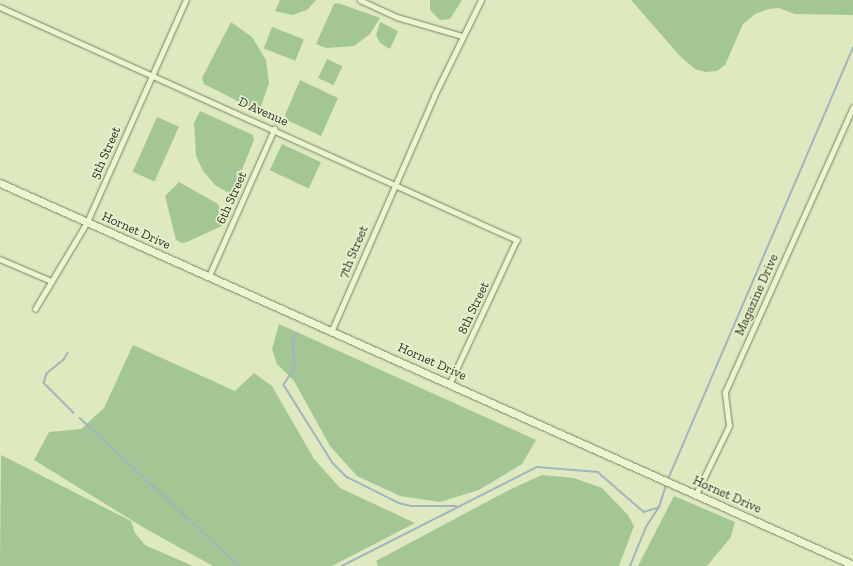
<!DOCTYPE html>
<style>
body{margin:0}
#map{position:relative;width:853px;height:566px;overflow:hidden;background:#dee9c0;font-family:"Zilla Slab",serif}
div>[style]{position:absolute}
.green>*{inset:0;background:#a4c695;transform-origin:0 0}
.stream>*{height:1.5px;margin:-0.75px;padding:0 0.75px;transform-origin:0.75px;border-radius:0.75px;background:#a2b5bc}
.roads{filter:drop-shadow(0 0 1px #7c8159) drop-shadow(0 0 1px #7c8159)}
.minor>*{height:4.5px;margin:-2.25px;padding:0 2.25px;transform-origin:2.25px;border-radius:2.25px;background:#ebf5d2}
.secondary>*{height:7px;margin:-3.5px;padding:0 3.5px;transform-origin:3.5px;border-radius:3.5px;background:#ebf5d2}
span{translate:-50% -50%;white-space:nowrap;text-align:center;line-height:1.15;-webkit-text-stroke:3.5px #e7f1cf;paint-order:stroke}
.street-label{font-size:13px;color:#30311d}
</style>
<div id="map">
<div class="green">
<i style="clip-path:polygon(280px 0,316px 0,307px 10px,292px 15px,275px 11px)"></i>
<i style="clip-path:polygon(430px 0,462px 0,450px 19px,440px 20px,430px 10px)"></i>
<i style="clip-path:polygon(631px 0,853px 0,853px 15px,795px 14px,779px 8px,769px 9px,755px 14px,743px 24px,725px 65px,717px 71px,705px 72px,695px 69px,680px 56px)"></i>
<i style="clip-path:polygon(338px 3px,380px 18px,370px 34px,354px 46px,326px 48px,316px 44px,334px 4px)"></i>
<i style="clip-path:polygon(231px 22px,252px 37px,266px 60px,269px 83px,259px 112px,204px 84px,202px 78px)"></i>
<i style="clip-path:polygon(380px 22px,398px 31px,390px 49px,380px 43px,376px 35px)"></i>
<i style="left:272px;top:27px;width:34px;height:23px;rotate:21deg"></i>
<i style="left:327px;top:59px;width:17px;height:21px;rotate:25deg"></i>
<i style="clip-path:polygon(300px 80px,338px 98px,321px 136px,287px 120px,285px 115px)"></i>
<i style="clip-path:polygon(200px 111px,253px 135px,254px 140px,232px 195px,215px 185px,203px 171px,196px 156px,194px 123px)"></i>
<i style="left:157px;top:117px;width:24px;height:60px;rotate:24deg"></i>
<i style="left:282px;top:144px;width:43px;height:29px;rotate:25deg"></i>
<i style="clip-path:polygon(179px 182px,218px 204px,226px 224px,187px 242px,182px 243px,176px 240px,165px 196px)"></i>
<i style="clip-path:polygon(279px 324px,536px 440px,522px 464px,479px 490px,440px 502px,400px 496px,357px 476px,330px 446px,294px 381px,277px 364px,272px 349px)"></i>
<i style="clip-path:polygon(133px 345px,235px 391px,254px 373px,272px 386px,314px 459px,340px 488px,415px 523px,332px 566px,213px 566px,146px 529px,34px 460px,49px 432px,81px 429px,104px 408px)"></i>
<i style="clip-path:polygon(1px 455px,131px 521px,135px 533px,145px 545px,193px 566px,0 566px)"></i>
<i style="clip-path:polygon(542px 475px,574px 478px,602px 488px,628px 515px,634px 526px,619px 566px,378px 566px,376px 561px,509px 490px)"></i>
<i style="clip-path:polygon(674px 496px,735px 522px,731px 537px,707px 566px,638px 566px)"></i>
</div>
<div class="stream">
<i style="left:297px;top:333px;width:8px;rotate:120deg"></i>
<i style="left:293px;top:340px;width:28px;rotate:86deg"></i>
<i style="left:295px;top:368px;width:20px;rotate:123deg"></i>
<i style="left:284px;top:385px;width:92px;rotate:57.9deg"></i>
<i style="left:333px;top:463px;width:20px;rotate:45deg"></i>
<i style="left:347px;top:477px;width:58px;rotate:26.6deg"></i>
<i style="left:399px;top:503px;width:12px;rotate:14deg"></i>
<i style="left:411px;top:506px;width:45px"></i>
<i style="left:68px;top:353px;width:8px;rotate:120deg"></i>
<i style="left:64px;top:360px;width:22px;rotate:141deg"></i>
<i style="left:47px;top:374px;width:9px;rotate:108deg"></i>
<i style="left:44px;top:383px;width:42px;rotate:45deg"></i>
<i style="left:80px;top:418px;width:217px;rotate:42.9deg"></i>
<i style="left:669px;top:477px;width:467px;rotate:-66.8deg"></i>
<i style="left:342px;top:566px;width:219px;rotate:-26.9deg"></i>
<i style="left:537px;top:467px;width:61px;rotate:4.7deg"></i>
<i style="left:598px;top:472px;width:61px;rotate:41deg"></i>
<i style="left:644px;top:512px;width:16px;rotate:-18deg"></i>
<i style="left:630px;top:566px;width:42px;rotate:-67.7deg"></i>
<i style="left:646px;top:527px;width:24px;rotate:-57deg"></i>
<i style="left:659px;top:507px;width:23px;rotate:-72deg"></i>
</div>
<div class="roads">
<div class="minor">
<i style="left:360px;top:0;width:41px;rotate:24.7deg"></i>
<i style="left:397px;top:17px;width:68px;rotate:16.3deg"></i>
<i style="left:0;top:7px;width:567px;rotate:24.26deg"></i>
<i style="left:517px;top:240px;width:159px;rotate:115deg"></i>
<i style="left:0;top:259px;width:56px;rotate:23.3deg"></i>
<i style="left:209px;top:276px;width:161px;rotate:-66.1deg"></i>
<i style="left:35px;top:309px;width:101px;rotate:-59.1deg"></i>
<i style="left:87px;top:222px;width:243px;rotate:-66deg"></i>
<i style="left:332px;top:330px;width:255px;rotate:-66.4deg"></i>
<i style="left:434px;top:96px;width:107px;rotate:-63.9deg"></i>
<i style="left:696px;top:494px;width:76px;rotate:-64.1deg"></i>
<i style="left:729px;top:426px;width:34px;rotate:-97deg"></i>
<i style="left:725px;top:392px;width:312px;rotate:-65.8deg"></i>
</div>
<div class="secondary">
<i style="left:0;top:183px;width:935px;rotate:24.12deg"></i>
</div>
</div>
<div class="street-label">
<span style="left:263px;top:112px;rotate:24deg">D Avenue</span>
<span style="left:106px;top:153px;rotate:-66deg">5th Street</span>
<span style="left:232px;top:198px;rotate:-66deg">6th Street</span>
<span style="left:136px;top:231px;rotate:24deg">Hornet Drive</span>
<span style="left:354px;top:252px;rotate:-67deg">7th Street</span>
<span style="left:757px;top:295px;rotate:-66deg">Magazine Drive</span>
<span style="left:474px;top:308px;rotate:-65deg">8th Street</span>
<span style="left:432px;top:362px;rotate:24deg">Hornet Drive</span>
<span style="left:727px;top:495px;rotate:24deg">Hornet Drive</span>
</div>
</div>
